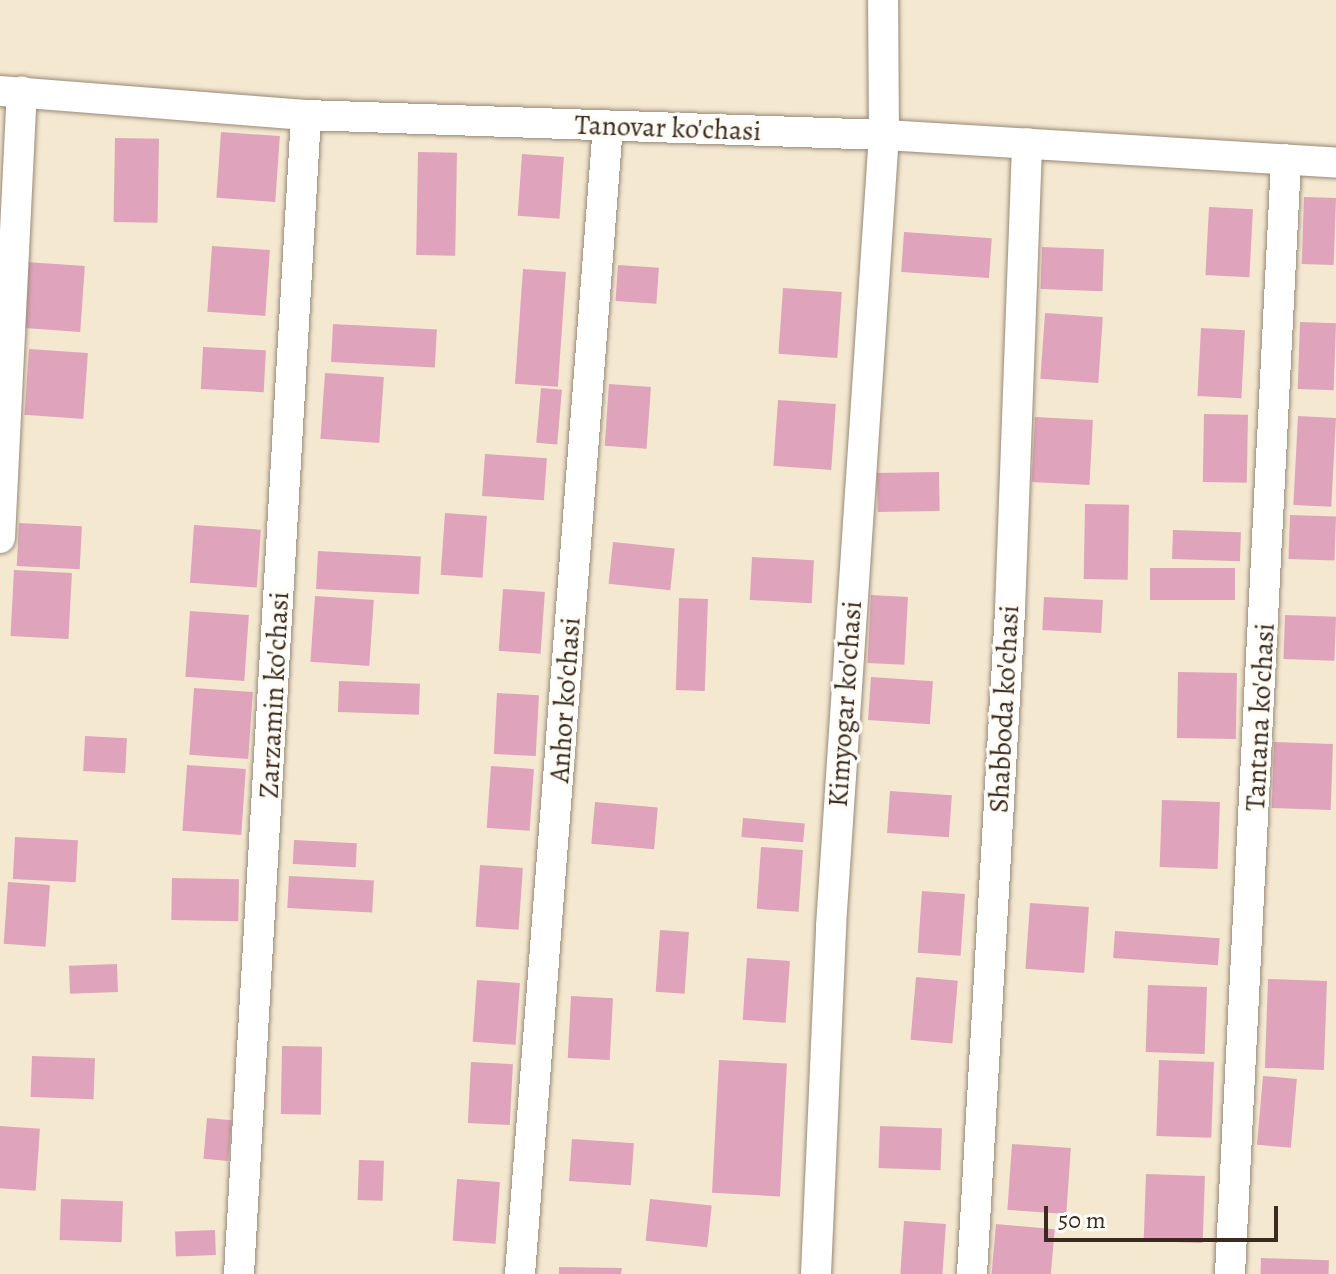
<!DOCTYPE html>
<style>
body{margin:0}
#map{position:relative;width:1336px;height:1274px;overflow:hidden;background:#f4e8d1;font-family:Alegreya,serif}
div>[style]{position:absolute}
.building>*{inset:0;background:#dfa4bb;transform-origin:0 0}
.roads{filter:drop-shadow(0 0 2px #988978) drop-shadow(0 0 2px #988978)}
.minor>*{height:30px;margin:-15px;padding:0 15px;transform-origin:15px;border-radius:15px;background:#fff}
span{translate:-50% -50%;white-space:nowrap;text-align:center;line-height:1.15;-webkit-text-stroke:7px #fdfcf7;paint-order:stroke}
.street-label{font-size:28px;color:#3b2a1e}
.scale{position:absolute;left:1044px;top:1206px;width:234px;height:36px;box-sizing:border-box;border:4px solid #3b2a1e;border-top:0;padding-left:10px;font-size:24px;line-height:28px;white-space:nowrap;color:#3b2a1e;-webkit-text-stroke:6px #fdfcf7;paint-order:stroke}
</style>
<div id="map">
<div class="building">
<i style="left:221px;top:132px;width:59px;height:66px;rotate:4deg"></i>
<i style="left:115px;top:138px;width:44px;height:84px;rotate:1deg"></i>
<i style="left:418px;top:152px;width:39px;height:103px;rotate:1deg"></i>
<i style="left:522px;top:154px;width:42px;height:62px;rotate:4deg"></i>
<i style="left:1304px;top:197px;width:32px;height:67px;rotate:2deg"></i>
<i style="left:1209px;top:207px;width:44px;height:68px;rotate:3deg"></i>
<i style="left:904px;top:232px;width:88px;height:40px;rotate:4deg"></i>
<i style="left:212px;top:246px;width:58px;height:66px;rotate:4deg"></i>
<i style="left:1042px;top:247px;width:62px;height:42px;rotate:2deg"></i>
<i style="left:26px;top:262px;width:59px;height:66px;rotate:4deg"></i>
<i style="left:618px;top:265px;width:41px;height:36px;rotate:4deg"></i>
<i style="left:523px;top:269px;width:43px;height:115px;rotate:4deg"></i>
<i style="left:783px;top:288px;width:59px;height:66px;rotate:4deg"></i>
<i style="left:1045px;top:313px;width:58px;height:66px;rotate:4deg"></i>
<i style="left:1300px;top:322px;width:36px;height:67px;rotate:2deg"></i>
<i style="left:333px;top:324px;width:104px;height:38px;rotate:3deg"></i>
<i style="left:1201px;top:328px;width:44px;height:68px;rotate:3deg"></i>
<i style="left:203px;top:347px;width:63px;height:42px;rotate:3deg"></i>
<i style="left:29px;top:349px;width:59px;height:66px;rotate:4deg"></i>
<i style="left:325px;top:373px;width:59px;height:66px;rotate:4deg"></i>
<i style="left:609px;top:384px;width:42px;height:62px;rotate:4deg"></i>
<i style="left:541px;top:388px;width:21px;height:55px;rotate:5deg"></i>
<i style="left:778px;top:400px;width:58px;height:66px;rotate:4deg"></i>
<i style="left:1204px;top:414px;width:44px;height:68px;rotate:1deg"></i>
<i style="left:1298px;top:416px;width:38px;height:89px;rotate:3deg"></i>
<i style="left:1035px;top:417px;width:58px;height:65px;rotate:3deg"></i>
<i style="left:485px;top:454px;width:62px;height:42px;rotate:4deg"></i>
<i style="left:939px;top:472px;width:39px;height:62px;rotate:89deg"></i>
<i style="left:1085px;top:504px;width:44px;height:75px;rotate:1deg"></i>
<i style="left:445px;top:513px;width:42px;height:62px;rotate:4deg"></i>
<i style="left:1290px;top:515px;width:46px;height:44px;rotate:2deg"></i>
<i style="left:19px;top:523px;width:63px;height:43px;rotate:3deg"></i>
<i style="left:194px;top:525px;width:67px;height:58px;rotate:4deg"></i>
<i style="left:1173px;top:530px;width:68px;height:29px;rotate:2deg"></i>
<i style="left:613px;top:542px;width:62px;height:42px;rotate:6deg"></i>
<i style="left:318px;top:551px;width:103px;height:38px;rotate:3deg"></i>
<i style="left:752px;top:557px;width:62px;height:43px;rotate:3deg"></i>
<i style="left:1150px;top:568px;width:85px;height:32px"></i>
<i style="left:14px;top:570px;width:58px;height:66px;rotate:3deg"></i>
<i style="left:503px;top:589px;width:42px;height:62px;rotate:4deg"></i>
<i style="left:871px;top:595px;width:37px;height:68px;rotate:3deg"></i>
<i style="left:315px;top:596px;width:59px;height:66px;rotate:4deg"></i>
<i style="left:1044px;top:597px;width:59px;height:33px;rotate:3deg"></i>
<i style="left:679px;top:598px;width:29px;height:92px;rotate:2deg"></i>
<i style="left:190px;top:611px;width:59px;height:66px;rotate:4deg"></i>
<i style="left:1285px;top:615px;width:51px;height:44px;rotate:2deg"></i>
<i style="left:1178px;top:672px;width:59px;height:66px;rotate:1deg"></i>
<i style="left:871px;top:677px;width:62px;height:43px;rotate:4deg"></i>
<i style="left:339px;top:681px;width:81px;height:31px;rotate:2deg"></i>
<i style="left:194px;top:688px;width:59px;height:67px;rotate:4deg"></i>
<i style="left:497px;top:693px;width:42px;height:61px;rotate:3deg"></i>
<i style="left:85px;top:736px;width:42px;height:35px;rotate:3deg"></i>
<i style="left:1274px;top:742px;width:59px;height:66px;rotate:2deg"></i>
<i style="left:187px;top:765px;width:59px;height:66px;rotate:4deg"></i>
<i style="left:491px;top:766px;width:43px;height:62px;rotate:4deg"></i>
<i style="left:890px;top:791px;width:62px;height:42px;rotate:4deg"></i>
<i style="left:1162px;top:800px;width:58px;height:67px;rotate:2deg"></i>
<i style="left:595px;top:802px;width:63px;height:42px;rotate:5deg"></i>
<i style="left:743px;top:818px;width:62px;height:19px;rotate:5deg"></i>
<i style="left:15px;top:837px;width:63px;height:42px;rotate:3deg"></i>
<i style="left:294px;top:840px;width:63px;height:24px;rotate:3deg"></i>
<i style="left:761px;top:847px;width:42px;height:62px;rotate:4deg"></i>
<i style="left:480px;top:865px;width:43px;height:62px;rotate:4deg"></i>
<i style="left:289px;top:876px;width:85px;height:32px;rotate:3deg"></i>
<i style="left:172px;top:878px;width:67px;height:42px;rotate:1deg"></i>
<i style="left:8px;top:882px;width:42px;height:62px;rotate:4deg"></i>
<i style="left:922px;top:891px;width:43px;height:62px;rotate:4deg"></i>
<i style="left:1030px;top:903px;width:59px;height:66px;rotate:4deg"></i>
<i style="left:660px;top:930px;width:29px;height:62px;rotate:4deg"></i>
<i style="left:1115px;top:931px;width:105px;height:27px;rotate:4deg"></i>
<i style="left:747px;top:958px;width:43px;height:62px;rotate:4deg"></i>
<i style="left:117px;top:964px;width:28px;height:48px;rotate:88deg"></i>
<i style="left:916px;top:977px;width:42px;height:63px;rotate:5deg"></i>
<i style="left:1268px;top:979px;width:59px;height:89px;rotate:2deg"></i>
<i style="left:477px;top:980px;width:43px;height:62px;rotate:4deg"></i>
<i style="left:1148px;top:985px;width:59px;height:67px;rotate:2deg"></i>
<i style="left:571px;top:996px;width:42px;height:62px;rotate:3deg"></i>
<i style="left:282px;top:1046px;width:40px;height:68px;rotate:1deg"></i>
<i style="left:32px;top:1056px;width:63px;height:41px;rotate:2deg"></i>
<i style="left:719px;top:1060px;width:68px;height:133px;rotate:3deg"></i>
<i style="left:1159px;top:1060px;width:55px;height:76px;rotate:2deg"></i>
<i style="left:471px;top:1062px;width:42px;height:61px;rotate:3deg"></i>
<i style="left:1263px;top:1076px;width:34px;height:69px;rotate:5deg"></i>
<i style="left:207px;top:1118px;width:25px;height:41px;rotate:5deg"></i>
<i style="left:0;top:1126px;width:40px;height:62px;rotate:4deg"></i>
<i style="left:880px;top:1126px;width:62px;height:42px;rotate:2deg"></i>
<i style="left:572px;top:1139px;width:62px;height:42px;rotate:4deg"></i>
<i style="left:1012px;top:1144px;width:59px;height:66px;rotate:4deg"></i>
<i style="left:359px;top:1160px;width:25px;height:40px;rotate:2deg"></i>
<i style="left:1146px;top:1174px;width:59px;height:67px;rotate:2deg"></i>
<i style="left:457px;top:1179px;width:43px;height:62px;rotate:4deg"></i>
<i style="left:61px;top:1199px;width:62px;height:41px;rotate:2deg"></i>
<i style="left:650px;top:1199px;width:62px;height:42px;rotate:6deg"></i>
<i style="left:904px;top:1221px;width:42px;height:53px;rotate:4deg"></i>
<i style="left:996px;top:1224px;width:59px;height:50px;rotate:5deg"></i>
<i style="left:215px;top:1230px;width:25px;height:40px;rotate:88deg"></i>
<i style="left:1261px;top:1258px;width:68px;height:16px;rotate:2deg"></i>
<i style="clip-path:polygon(559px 1267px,622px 1268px,621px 1274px,559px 1274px)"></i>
</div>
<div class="roads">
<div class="minor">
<i style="left:0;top:91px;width:307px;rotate:4.5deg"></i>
<i style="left:306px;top:115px;width:578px;rotate:1.98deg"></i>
<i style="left:884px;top:135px;width:453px;rotate:3.5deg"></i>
<i style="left:0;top:538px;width:447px;rotate:-87.2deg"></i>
<i style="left:239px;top:1274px;width:1161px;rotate:-86.69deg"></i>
<i style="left:520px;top:1274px;width:1151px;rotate:-85.62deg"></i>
<i style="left:816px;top:1274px;width:348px;rotate:-87.5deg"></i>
<i style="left:831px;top:926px;width:793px;rotate:-86.17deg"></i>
<i style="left:884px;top:135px;width:135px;rotate:-90.4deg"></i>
<i style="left:972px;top:1274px;width:665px;rotate:-86.72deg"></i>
<i style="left:1010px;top:610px;width:467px;rotate:-87.9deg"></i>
<i style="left:1230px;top:1274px;width:1116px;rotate:-87.12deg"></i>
</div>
</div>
<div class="street-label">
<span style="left:668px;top:128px;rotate:2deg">Tanovar ko'chasi</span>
<span style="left:274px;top:695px;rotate:-87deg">Zarzamin ko'chasi</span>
<span style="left:565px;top:700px;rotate:-86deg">Anhor ko'chasi</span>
<span style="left:845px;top:704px;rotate:-86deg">Kimyogar ko'chasi</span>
<span style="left:1004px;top:709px;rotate:-87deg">Shabboda ko'chasi</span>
<span style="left:1260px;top:717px;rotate:-87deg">Tantana ko'chasi</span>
</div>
<div class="scale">50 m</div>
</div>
